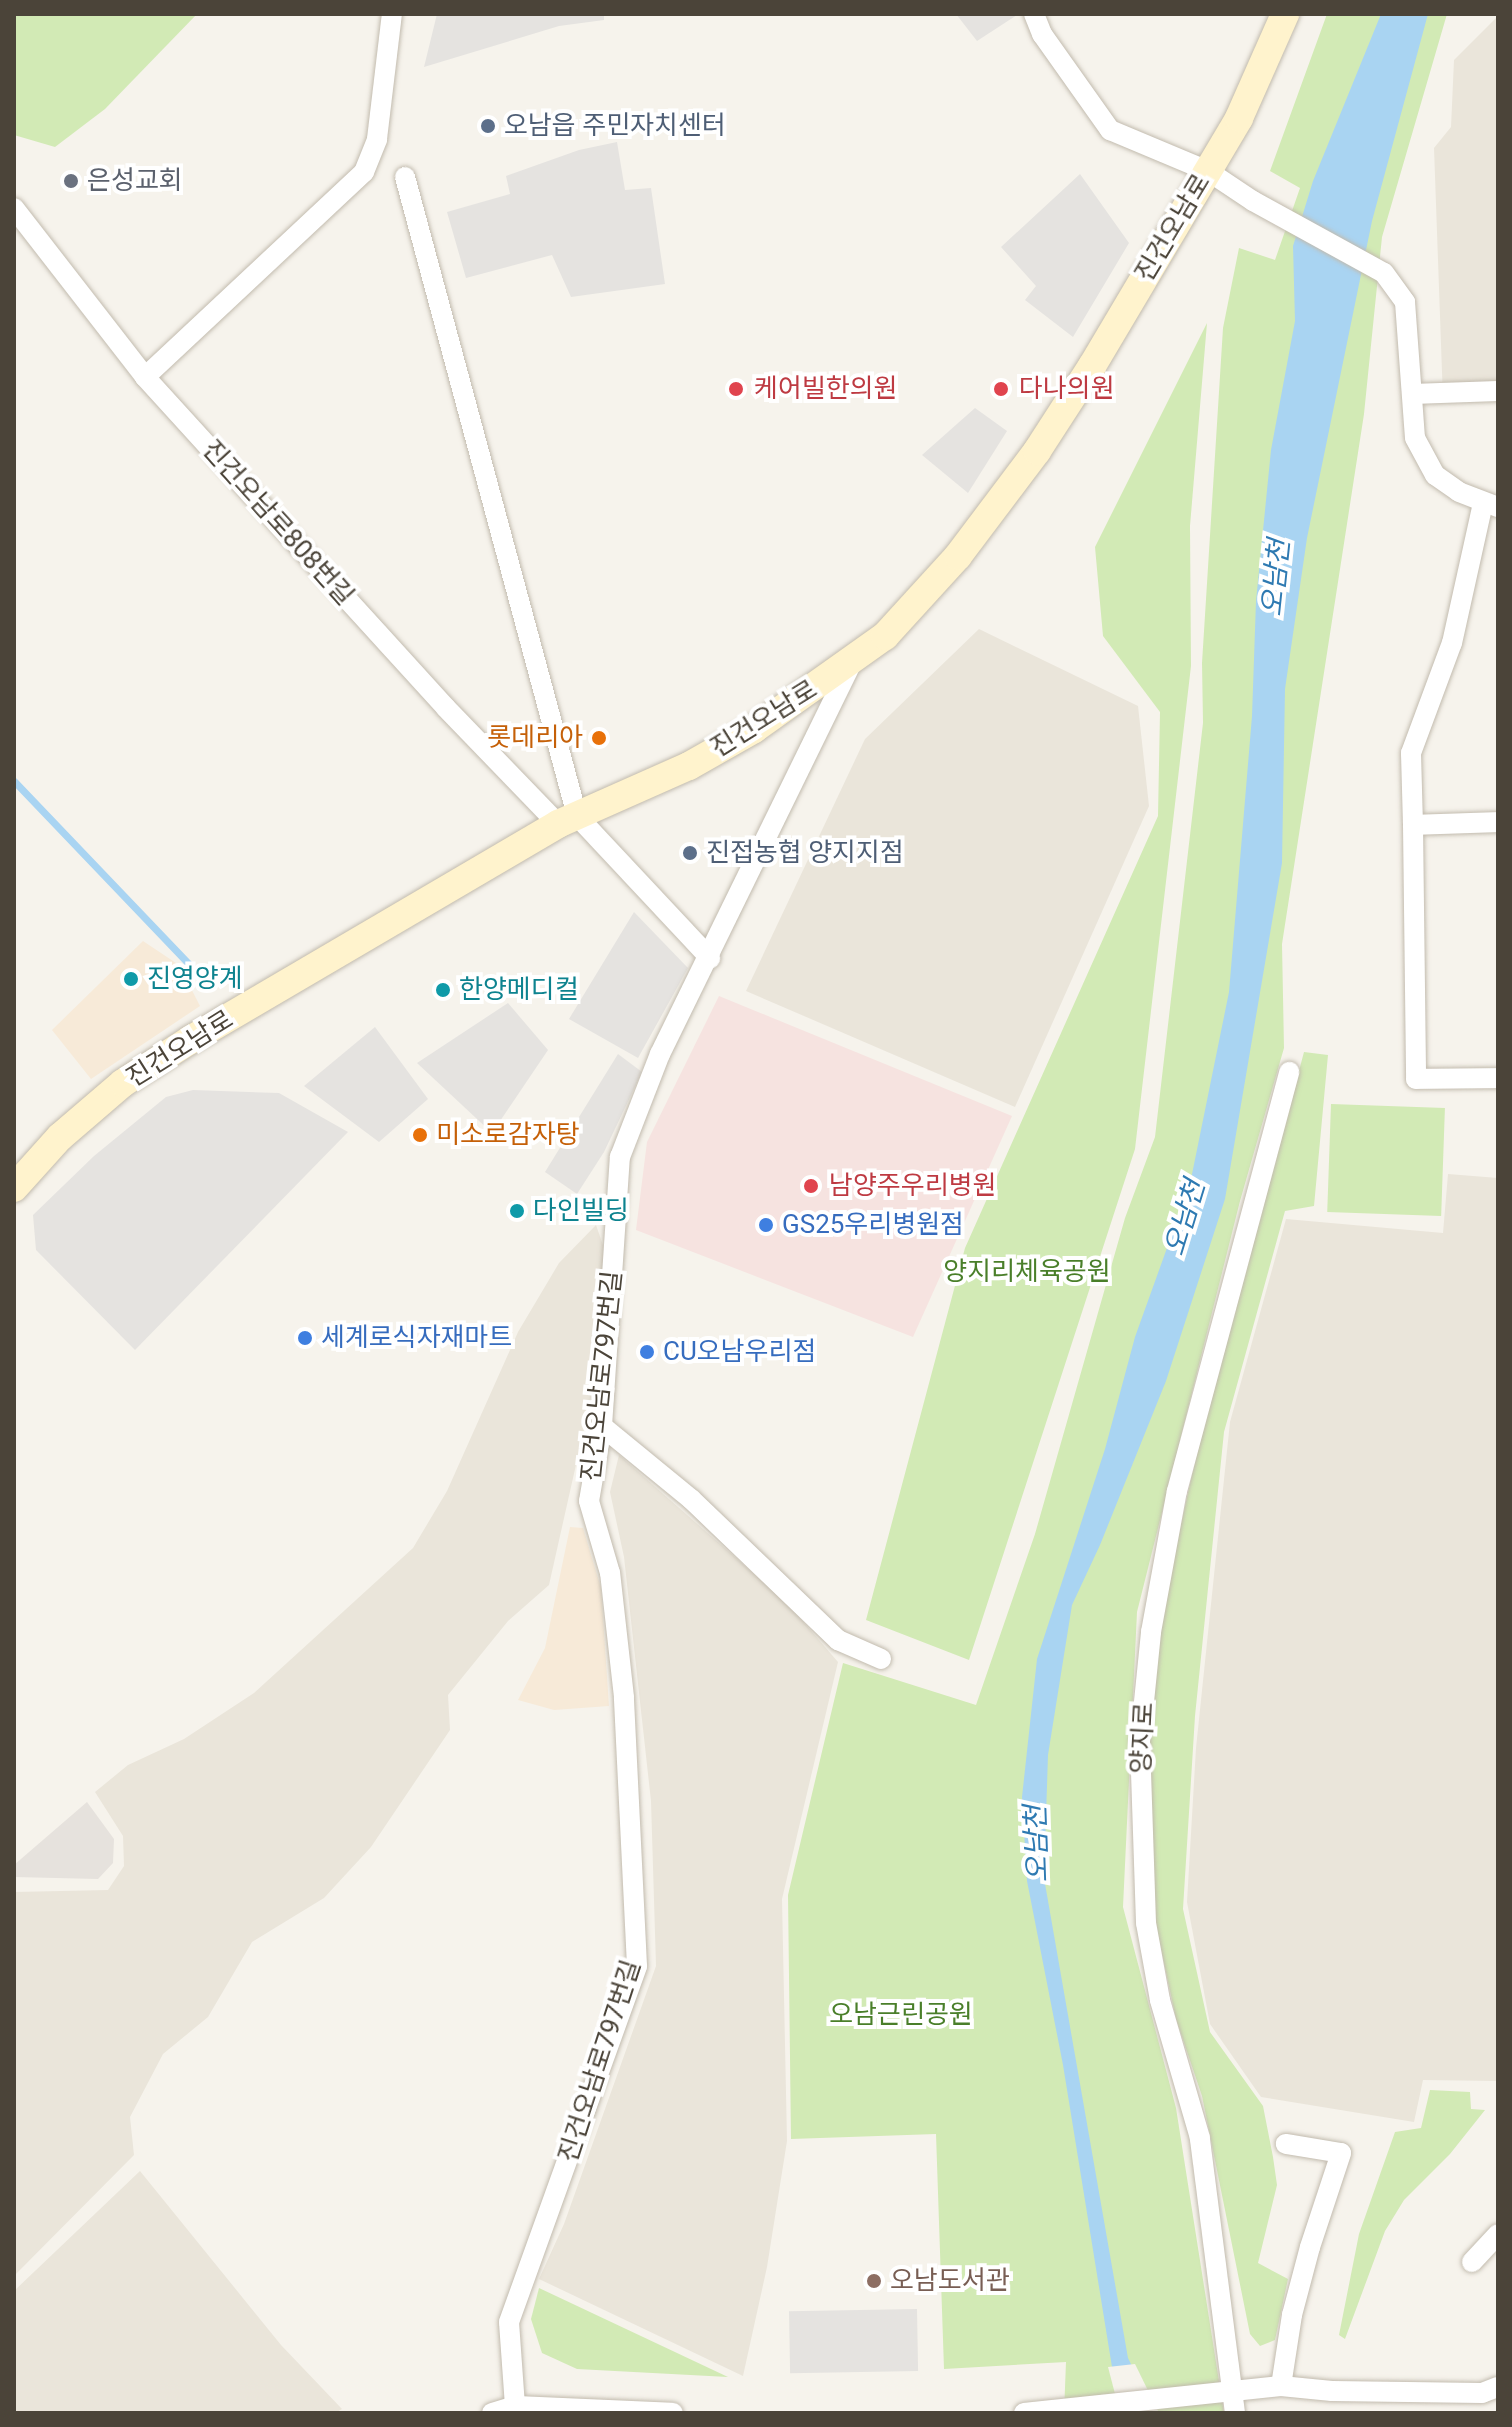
<!DOCTYPE html>
<meta charset="utf-8">
<style>
body{margin:0}
#map{position:relative;width:1512px;height:2427px;overflow:hidden;background:#f6f3ec;font-family:Roboto,"Noto Sans KR",sans-serif}
div>[style]{position:absolute}
.residential>*{inset:0;background:#eae5da}
.commercial>*{inset:0;background:#f7ead8}
.industrial>*{inset:0;background:#e6e2dd}
.medical>*{inset:0;background:#f6e3e0}
.green>*{inset:0;background:#d2eab5;transform-origin:0 0}
.parking>*{inset:0;background:#e5e3e0;transform-origin:0 0}
.water>*{inset:0;background:#a9d4f2}
.pier>*{inset:0;background:#f6f3ec}
.stream>*{height:7px;margin:-3.5px;padding:0 3.5px;transform-origin:3.5px;border-radius:3.5px;background:#a9d4f2}
.roads{filter:drop-shadow(0 0 2px #c2bbae) drop-shadow(0 0 2px #c2bbae)}
.minor>*{height:20px;margin:-10px;padding:0 10px;transform-origin:10px;border-radius:10px;background:#fff}
.secondary>*{height:28px;margin:-14px;padding:0 14px;transform-origin:14px;border-radius:14px;background:#fff3cd}
.dots>*{width:22px;height:22px;translate:-50% -50%;box-sizing:border-box;border:4px solid #fff;border-radius:50%}
span{translate:-50% -50%;white-space:nowrap;text-align:center;line-height:1.15;-webkit-text-stroke:8px #fff;paint-order:stroke}
.service-label{font-size:26px;color:#4e5e75}
.left{translate:0 -50%;text-align:left}
.worship-label{font-size:26px;color:#5b616d}
.street-label{font-size:26px;color:#4b4439}
.health-label{font-size:26px;color:#be3a42}
.food-label{font-size:26px;color:#c56008}
.right{translate:-100% -50%;text-align:right}
.culture-label{font-size:26px;color:#0d838f}
.shop-label{font-size:26px;color:#366cbe}
.park-label{font-size:26px;color:#4a7f2a}
.education-label{font-size:26px;color:#785e54}
.water-label{font-size:28px;color:#2e7ab2;font-style:italic}
.frame{position:absolute;inset:0;border:16px solid #4b4439;pointer-events:none}
</style>
<div id="map">
<div class="residential">
<i style="clip-path:polygon(1498px 16px,1498px 399px,1443px 400px,1434px 148px,1451px 127px,1454px 60px)"></i>
<i style="clip-path:polygon(979px 629px,1138px 706px,1149px 806px,1015px 1107px,746px 991px,865px 739px)"></i>
<i style="clip-path:polygon(1448px 1174px,1498px 1178px,1498px 2081px,1423px 2080px,1414px 2122px,1261px 2097px,1210px 2024px,1187px 1902px,1196px 1748px,1230px 1422px,1286px 1219px,1443px 1233px)"></i>
<i style="clip-path:polygon(596px 1225px,604px 1248px,595px 1380px,549px 1585px,508px 1621px,448px 1695px,450px 1730px,371px 1847px,324px 1898px,252px 1942px,208px 2017px,163px 2054px,130px 2117px,134px 2155px,14px 2276px,14px 1892px,108px 1890px,124px 1866px,123px 1836px,95px 1792px,128px 1765px,184px 1739px,254px 1693px,413px 1548px,447px 1491px,518px 1332px,559px 1263px)"></i>
<i style="clip-path:polygon(619px 1455px,787px 1603px,838px 1662px,782px 1899px,787px 2141px,767px 2267px,743px 2376px,539px 2279px,564px 2224px,656px 1966px,651px 1801px,624px 1557px,610px 1492px)"></i>
<i style="clip-path:polygon(140px 2171px,281px 2345px,342px 2409px,335px 2413px,14px 2413px,14px 2291px)"></i>
</div>
<div class="commercial">
<i style="clip-path:polygon(143px 941px,179px 965px,200px 1006px,91px 1079px,52px 1030px)"></i>
<i style="clip-path:polygon(570px 1527px,583px 1528px,601px 1588px,609px 1706px,554px 1710px,518px 1700px,545px 1648px)"></i>
</div>
<div class="industrial">
<i style="clip-path:polygon(87px 1802px,114px 1839px,113px 1863px,98px 1879px,14px 1877px,14px 1865px)"></i>
</div>
<div class="medical">
<i style="clip-path:polygon(719px 996px,1012px 1116px,913px 1337px,636px 1230px,647px 1142px)"></i>
</div>
<div class="green">
<i style="clip-path:polygon(15px 14px,197px 14px,105px 109px,55px 147px,14px 135px)"></i>
<i style="clip-path:polygon(1327px 14px,1447px 14px,1382px 237px,1364px 414px,1282px 944px,1284px 1048px,1240px 1201px,1137px 1612px,1123px 1907px,1176px 2108px,1224px 2413px,1064px 2413px,1066px 2362px,944px 2369px,936px 2134px,791px 2139px,788px 1895px,843px 1663px,976px 1705px,1035px 1534px,1125px 1218px,1155px 1137px,1203px 723px,1202px 663px,1223px 328px,1239px 248px,1275px 260px,1300px 188px,1270px 171px)"></i>
<i style="clip-path:polygon(1207px 323px,1190px 526px,1191px 666px,1135px 1149px,969px 1660px,866px 1620px,965px 1248px,1158px 816px,1160px 712px,1103px 636px,1095px 547px)"></i>
<i style="clip-path:polygon(1304px 1052px,1328px 1055px,1314px 1206px,1285px 1211px,1224px 1432px,1195px 1716px,1183px 1909px,1210px 2032px,1263px 2106px,1273px 2157px,1277px 2185px,1258px 2263px,1288px 2279px,1275px 2340px,1260px 2346px,1250px 2334px,1202px 2096px,1176px 2019px,1155px 1921px,1149px 1734px,1164px 1601px,1196px 1457px)"></i>
<i style="left:1331px;top:1104px;width:114px;height:108px;rotate:2deg"></i>
<i style="clip-path:polygon(1430px 2090px,1470px 2092px,1471px 2109px,1485px 2110px,1450px 2154px,1404px 2200px,1385px 2231px,1345px 2339px,1339px 2335px,1359px 2234px,1395px 2132px,1421px 2128px)"></i>
<i style="clip-path:polygon(539px 2288px,728px 2377px,577px 2369px,542px 2353px,531px 2319px)"></i>
</div>
<div class="parking">
<i style="clip-path:polygon(437px 14px,604px 14px,604px 20px,559px 26px,424px 67px)"></i>
<i style="clip-path:polygon(956px 14px,1017px 14px,1017px 15px,977px 41px)"></i>
<i style="clip-path:polygon(617px 142px,625px 190px,651px 188px,665px 284px,571px 297px,552px 255px,466px 278px,447px 212px,510px 194px,506px 176px,579px 150px)"></i>
<i style="clip-path:polygon(1080px 174px,1129px 243px,1073px 337px,1025px 300px,1036px 286px,1001px 247px)"></i>
<i style="clip-path:polygon(975px 408px,1007px 431px,968px 493px,922px 455px)"></i>
<i style="clip-path:polygon(634px 912px,688px 968px,638px 1058px,569px 1019px)"></i>
<i style="clip-path:polygon(508px 1003px,548px 1050px,492px 1133px,417px 1063px)"></i>
<i style="clip-path:polygon(375px 1027px,428px 1099px,379px 1142px,304px 1086px)"></i>
<i style="clip-path:polygon(618px 1054px,642px 1072px,604px 1152px,577px 1194px,545px 1172px)"></i>
<i style="clip-path:polygon(193px 1090px,279px 1093px,348px 1132px,135px 1350px,36px 1250px,33px 1215px,94px 1156px,166px 1097px)"></i>
<i style="left:917px;top:2309px;width:62px;height:128px;rotate:89deg"></i>
</div>
<div class="water">
<i style="clip-path:polygon(1381px 14px,1428px 14px,1372px 221px,1307px 538px,1285px 689px,1282px 863px,1225px 1199px,1166px 1381px,1100px 1545px,1072px 1605px,1048px 1755px,1044px 1878px,1128px 2358px,1155px 2413px,1124px 2413px,1112px 2367px,1063px 2065px,1027px 1881px,1022px 1797px,1037px 1659px,1105px 1449px,1135px 1337px,1190px 1184px,1229px 992px,1252px 716px,1256px 601px,1271px 450px,1295px 321px,1293px 246px,1313px 181px)"></i>
</div>
<div class="pier">
<i style="clip-path:polygon(1135px 2364px,1159px 2413px,1120px 2413px,1108px 2367px)"></i>
</div>
<div class="stream">
<i style="left:14px;top:781px;width:259px;rotate:46.3deg"></i>
</div>
<div class="roads">
<div class="minor">
<i style="left:1034px;top:14px;width:22px;rotate:68deg"></i>
<i style="left:1042px;top:34px;width:118px;rotate:54.7deg"></i>
<i style="left:1110px;top:130px;width:106px;rotate:22.7deg"></i>
<i style="left:1208px;top:171px;width:54px;rotate:33.7deg"></i>
<i style="left:1253px;top:201px;width:149px;rotate:28.8deg"></i>
<i style="left:1384px;top:273px;width:36px;rotate:54deg"></i>
<i style="left:1405px;top:302px;width:136px;rotate:85.8deg"></i>
<i style="left:1415px;top:438px;width:42px;rotate:61.6deg"></i>
<i style="left:1435px;top:475px;width:29px;rotate:35deg"></i>
<i style="left:1459px;top:492px;width:42px;rotate:21deg"></i>
<i style="left:405px;top:177px;width:662px;rotate:74.93deg"></i>
<i style="left:577px;top:816px;width:195px;rotate:46.9deg"></i>
<i style="left:14px;top:208px;width:214px;rotate:52.2deg"></i>
<i style="left:145px;top:377px;width:447px;rotate:47.7deg"></i>
<i style="left:446px;top:708px;width:161px;rotate:46deg"></i>
<i style="left:145px;top:377px;width:300px;rotate:-43.1deg"></i>
<i style="left:364px;top:172px;width:35px;rotate:-68deg"></i>
<i style="left:377px;top:139px;width:126px;rotate:-83.2deg"></i>
<i style="left:1412px;top:394px;width:86px;rotate:-2deg"></i>
<i style="left:1498px;top:822px;width:85px;rotate:178deg"></i>
<i style="left:1413px;top:825px;width:254px;rotate:89.3deg"></i>
<i style="left:1416px;top:1079px;width:82px;rotate:-0.7deg"></i>
<i style="left:1413px;top:825px;width:72px;rotate:-91.6deg"></i>
<i style="left:1411px;top:753px;width:117px;rotate:-69.6deg"></i>
<i style="left:1452px;top:643px;width:143px;rotate:-77.5deg"></i>
<i style="left:602px;top:1426px;width:115px;rotate:39.4deg"></i>
<i style="left:691px;top:1499px;width:204px;rotate:43.8deg"></i>
<i style="left:838px;top:1640px;width:47px;rotate:23.8deg"></i>
<i style="left:1472px;top:2262px;width:38px;rotate:-47deg"></i>
<i style="left:1281px;top:2386px;width:72px;rotate:-81.2deg"></i>
<i style="left:1292px;top:2315px;width:70px;rotate:-75.2deg"></i>
<i style="left:1310px;top:2247px;width:99px;rotate:-71.7deg"></i>
<i style="left:1341px;top:2153px;width:56px;rotate:-170.7deg"></i>
<i style="left:515px;top:2406px;width:84px;rotate:-94.1deg"></i>
<i style="left:509px;top:2322px;width:378px;rotate:-70.2deg"></i>
<i style="left:637px;top:1966px;width:269px;rotate:-92.8deg"></i>
<i style="left:624px;top:1697px;width:125px;rotate:-96.4deg"></i>
<i style="left:610px;top:1573px;width:75px;rotate:-106.3deg"></i>
<i style="left:589px;top:1501px;width:76px;rotate:-80.2deg"></i>
<i style="left:602px;top:1426px;width:270px;rotate:-86.2deg"></i>
<i style="left:620px;top:1157px;width:110px;rotate:-68.8deg"></i>
<i style="left:660px;top:1054px;width:439px;rotate:-63.9deg"></i>
<i style="left:492px;top:2413px;width:24px;rotate:-17deg"></i>
<i style="left:515px;top:2406px;width:158px;rotate:2.5deg"></i>
<i style="left:1024px;top:2413px;width:258px;rotate:-6deg"></i>
<i style="left:1281px;top:2386px;width:51px;rotate:5.6deg"></i>
<i style="left:1332px;top:2391px;width:150px;rotate:0.8deg"></i>
<i style="left:1482px;top:2393px;width:17px;rotate:-21deg"></i>
<i style="left:1235px;top:2413px;width:277px;rotate:-97.3deg"></i>
<i style="left:1200px;top:2138px;width:144px;rotate:-106.2deg"></i>
<i style="left:1160px;top:2000px;width:78px;rotate:-100.3deg"></i>
<i style="left:1146px;top:1923px;width:182px;rotate:-91.9deg"></i>
<i style="left:1140px;top:1741px;width:110px;rotate:-84.2deg"></i>
<i style="left:1151px;top:1632px;width:143px;rotate:-79.6deg"></i>
<i style="left:1177px;top:1491px;width:434px;rotate:-75deg"></i>
</div>
<div class="secondary">
<i style="left:14px;top:1188px;width:69px;rotate:-48deg"></i>
<i style="left:60px;top:1137px;width:83px;rotate:-40.6deg"></i>
<i style="left:123px;top:1083px;width:80px;rotate:-32.7deg"></i>
<i style="left:190px;top:1040px;width:427px;rotate:-30.4deg"></i>
<i style="left:558px;top:824px;width:143px;rotate:-23.9deg"></i>
<i style="left:689px;top:766px;width:75px;rotate:-29.6deg"></i>
<i style="left:754px;top:729px;width:161px;rotate:-35.4deg"></i>
<i style="left:885px;top:636px;width:108px;rotate:-47.6deg"></i>
<i style="left:958px;top:556px;width:131px;rotate:-53deg"></i>
<i style="left:1037px;top:451px;width:101px;rotate:-57.1deg"></i>
<i style="left:1092px;top:366px;width:288px;rotate:-59.3deg"></i>
<i style="left:1239px;top:118px;width:114px;rotate:-66.1deg"></i>
</div>
</div>
<div class="dots">
<i style="left:488px;top:126px;background:#5c6f8a"></i>
<i style="left:71px;top:181px;background:#6b7280"></i>
<i style="left:736px;top:389px;background:#e0444e"></i>
<i style="left:1001px;top:389px;background:#e0444e"></i>
<i style="left:599px;top:738px;background:#e8710a"></i>
<i style="left:690px;top:853px;background:#5c6f8a"></i>
<i style="left:131px;top:979px;background:#0f9aa8"></i>
<i style="left:443px;top:990px;background:#0f9aa8"></i>
<i style="left:420px;top:1135px;background:#e8710a"></i>
<i style="left:811px;top:1186px;background:#e0444e"></i>
<i style="left:517px;top:1211px;background:#0f9aa8"></i>
<i style="left:766px;top:1225px;background:#3f7fe0"></i>
<i style="left:305px;top:1338px;background:#3f7fe0"></i>
<i style="left:647px;top:1352px;background:#3f7fe0"></i>
<i style="left:874px;top:2281px;background:#8d6e63"></i>
</div>
<div class="service-label">
<span class="left" style="left:504px;top:126px">오남읍 주민자치센터</span>
<span class="left" style="left:706px;top:853px">진접농협 양지지점</span>
</div>
<div class="worship-label">
<span class="left" style="left:87px;top:181px">은성교회</span>
</div>
<div class="street-label">
<span style="left:1173px;top:228px;rotate:-59deg">진건오남로</span>
<span style="left:278px;top:523px;rotate:48deg">진건오남로808번길</span>
<span style="left:764px;top:719px;rotate:-32deg">진건오남로</span>
<span style="left:180px;top:1049px;rotate:-32deg">진건오남로</span>
<span style="left:602px;top:1376px;rotate:-84deg">진건오남로797번길</span>
<span style="left:1143px;top:1738px;rotate:-87deg">양지로</span>
<span style="left:600px;top:2061px;rotate:-72deg">진건오남로797번길</span>
</div>
<div class="health-label">
<span class="left" style="left:754px;top:389px">케어빌한의원</span>
<span class="left" style="left:1019px;top:389px">다나의원</span>
<span class="left" style="left:829px;top:1186px">남양주우리병원</span>
</div>
<div class="food-label">
<span class="right" style="left:583px;top:738px">롯데리아</span>
<span class="left" style="left:436px;top:1135px">미소로감자탕</span>
</div>
<div class="culture-label">
<span class="left" style="left:147px;top:979px">진영양계</span>
<span class="left" style="left:459px;top:990px">한양메디컬</span>
<span class="left" style="left:533px;top:1211px">다인빌딩</span>
</div>
<div class="shop-label">
<span class="left" style="left:782px;top:1225px">GS25우리병원점</span>
<span class="left" style="left:321px;top:1338px">세계로식자재마트</span>
<span class="left" style="left:663px;top:1352px">CU오남우리점</span>
</div>
<div class="park-label">
<span style="left:1027px;top:1272px">양지리체육공원</span>
<span style="left:901px;top:2015px">오남근린공원</span>
</div>
<div class="education-label">
<span class="left" style="left:890px;top:2281px">오남도서관</span>
</div>
<div class="water-label">
<span style="left:1276px;top:578px;rotate:-84deg">오남천</span>
<span style="left:1185px;top:1218px;rotate:-73deg">오남천</span>
<span style="left:1037px;top:1844px;rotate:-92deg">오남천</span>
</div>
<div class="frame"></div>
</div>
